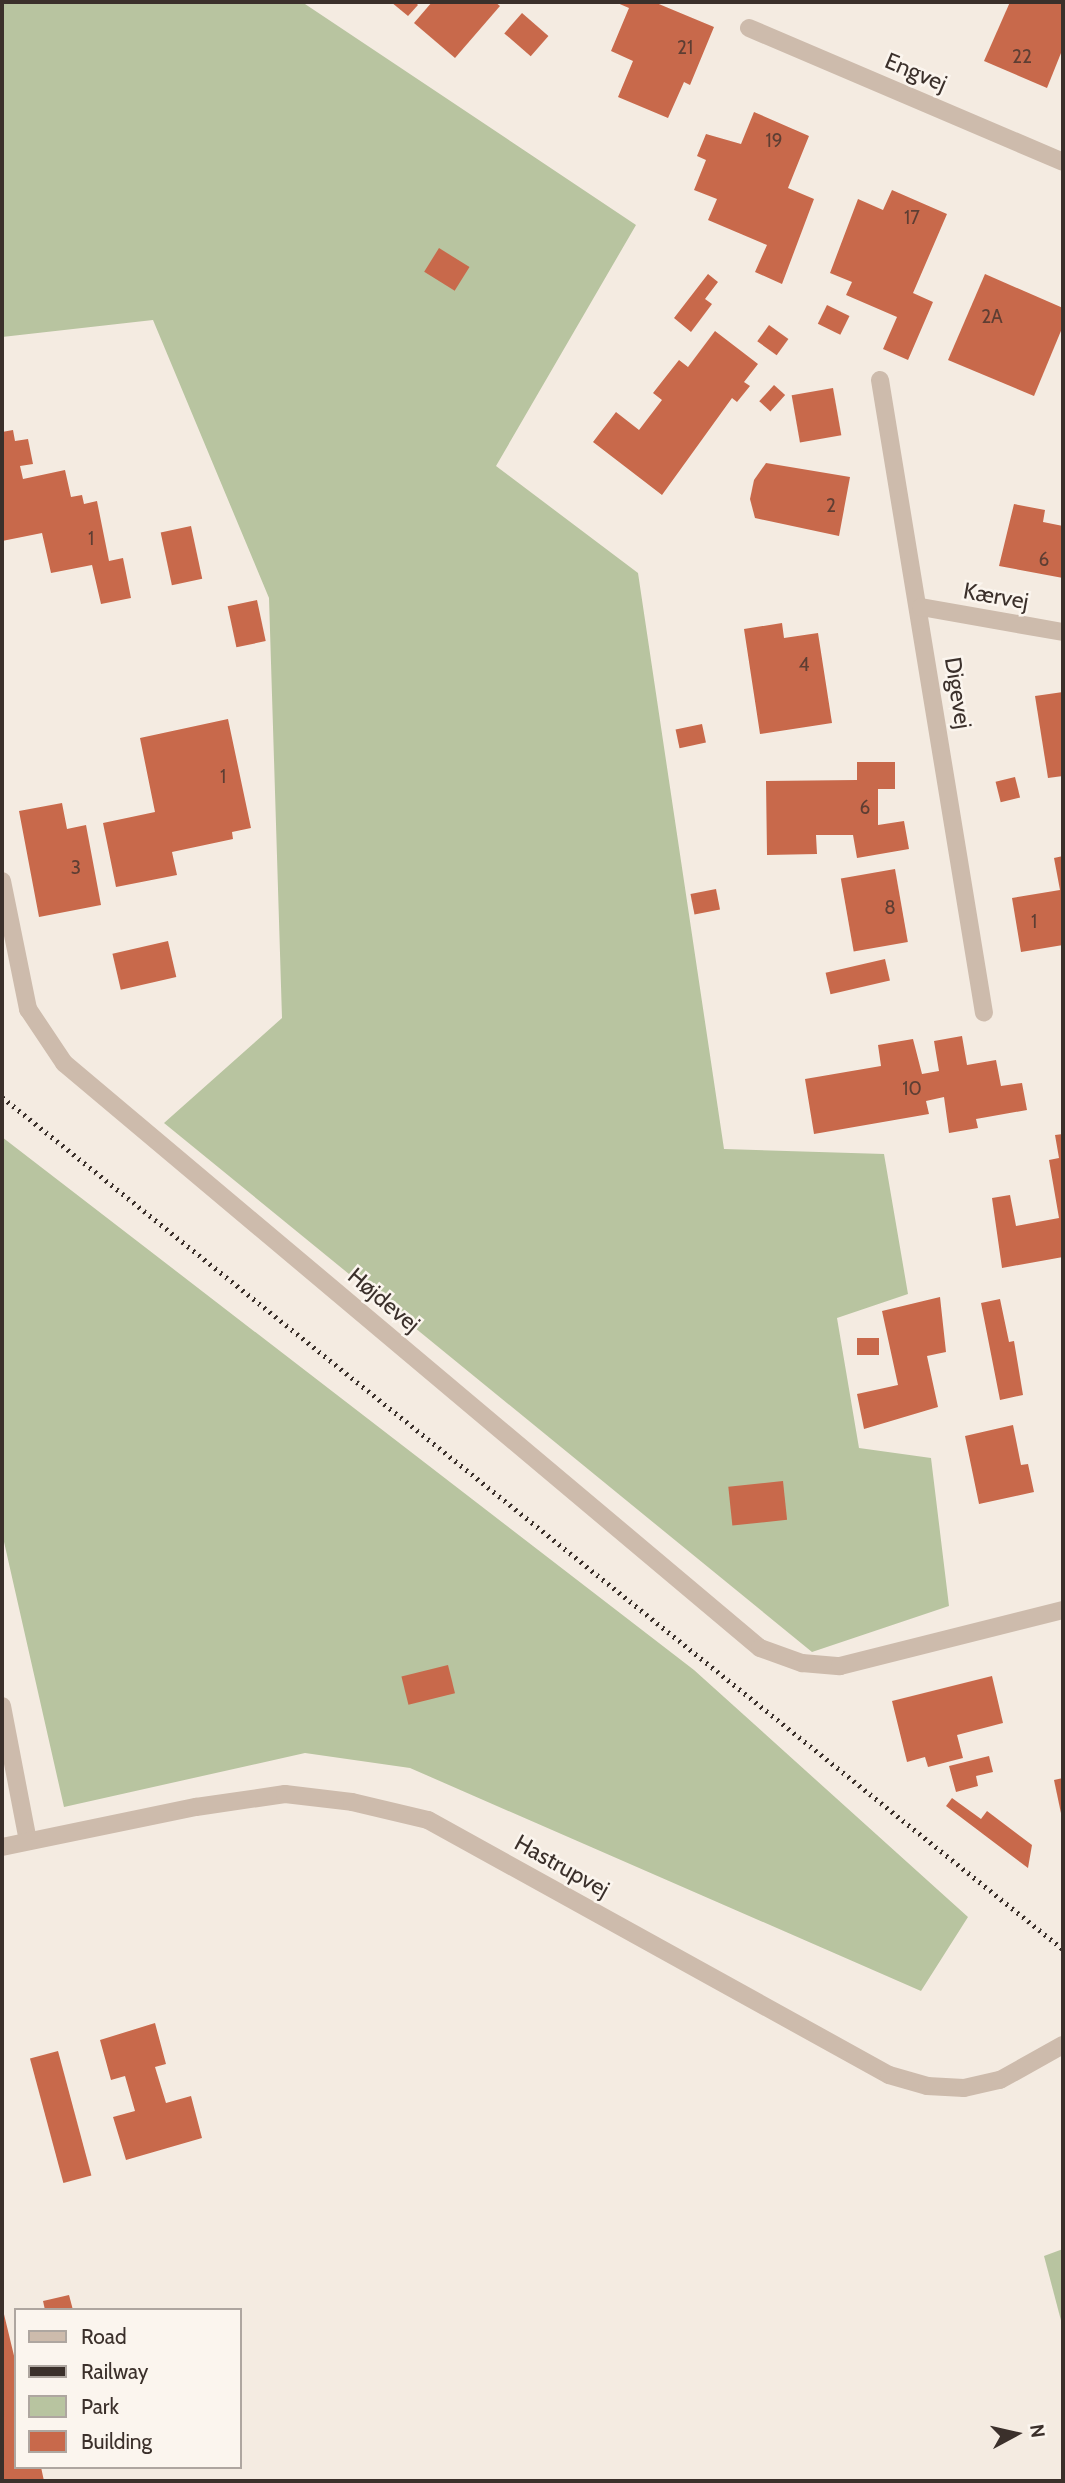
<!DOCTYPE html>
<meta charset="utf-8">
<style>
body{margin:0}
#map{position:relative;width:1065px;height:2483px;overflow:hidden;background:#f4ebe1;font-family:Cabin,sans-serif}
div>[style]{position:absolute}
.green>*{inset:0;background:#b8c4a0}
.building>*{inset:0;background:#c8694b;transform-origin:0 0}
.service>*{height:18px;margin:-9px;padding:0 9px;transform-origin:9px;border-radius:9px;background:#cdbbac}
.minor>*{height:18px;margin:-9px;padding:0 9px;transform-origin:9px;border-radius:9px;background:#cdbbac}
.rail>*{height:5px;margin-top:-2.5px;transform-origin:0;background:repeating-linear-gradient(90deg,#3b302b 0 2px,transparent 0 7px)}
span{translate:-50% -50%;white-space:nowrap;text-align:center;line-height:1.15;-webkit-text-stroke:5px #fbf5ee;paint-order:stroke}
.number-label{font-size:19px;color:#5e3e33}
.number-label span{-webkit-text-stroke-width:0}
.street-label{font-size:23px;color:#3b302b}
.frame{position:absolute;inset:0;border:4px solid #3b302b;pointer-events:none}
.legend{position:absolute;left:14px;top:2308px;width:228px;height:161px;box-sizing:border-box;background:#fbf5ee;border:2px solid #aea6a0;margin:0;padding:9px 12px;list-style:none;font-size:21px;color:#3b302b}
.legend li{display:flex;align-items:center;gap:14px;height:35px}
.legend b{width:35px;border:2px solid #aea6a0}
.north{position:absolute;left:981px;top:2399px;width:70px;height:70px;-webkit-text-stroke:5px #fbf5ee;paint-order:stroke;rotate:82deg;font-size:19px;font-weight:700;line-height:28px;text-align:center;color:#3b302b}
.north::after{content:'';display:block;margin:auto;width:24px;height:32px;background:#3b302b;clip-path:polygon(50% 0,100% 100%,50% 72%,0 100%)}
</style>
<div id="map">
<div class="green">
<i style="clip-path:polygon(2px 2px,302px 2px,636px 225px,496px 466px,638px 573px,724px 1149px,884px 1154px,908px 1294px,837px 1318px,859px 1448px,931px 1458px,949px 1606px,812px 1652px,164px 1123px,282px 1018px,269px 598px,153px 320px,2px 337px)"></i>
<i style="clip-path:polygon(2px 1137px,694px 1670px,968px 1917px,921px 1991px,410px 1768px,305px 1753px,64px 1807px,2px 1533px)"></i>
<i style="clip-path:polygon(1063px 2249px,1063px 2328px,1044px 2256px)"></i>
</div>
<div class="building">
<i style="clip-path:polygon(391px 2px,415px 2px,418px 5px,408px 16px)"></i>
<i style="clip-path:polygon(432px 2px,495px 2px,500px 6px,455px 58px,414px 23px)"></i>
<i style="clip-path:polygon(615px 2px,654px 2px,714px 27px,690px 85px,684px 82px,668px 118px,618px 97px,633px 61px,611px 51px,629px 8px)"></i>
<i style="clip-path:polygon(1010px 2px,1063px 2px,1063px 48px,1047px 88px,984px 61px)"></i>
<i style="left:522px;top:13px;width:35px;height:27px;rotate:41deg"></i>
<i style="clip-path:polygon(754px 112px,809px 136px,788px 188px,814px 199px,782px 284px,755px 272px,767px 245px,708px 220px,717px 199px,694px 190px,706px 160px,697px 156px,706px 134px,741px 144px)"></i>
<i style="clip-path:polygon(892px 190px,947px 214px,913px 293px,933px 302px,908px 360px,883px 349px,897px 317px,846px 295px,852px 282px,830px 273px,858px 199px,883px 210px)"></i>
<i style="left:439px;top:248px;width:36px;height:28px;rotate:32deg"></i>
<i style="clip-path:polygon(708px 274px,718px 282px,705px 299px,712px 304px,691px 332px,674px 318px)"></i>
<i style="clip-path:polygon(985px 274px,1063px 308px,1063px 326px,1034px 396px,948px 360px)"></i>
<i style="left:827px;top:305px;width:25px;height:21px;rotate:26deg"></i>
<i style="left:769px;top:325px;width:24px;height:20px;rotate:36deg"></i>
<i style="clip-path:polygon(715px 331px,758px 364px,744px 382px,750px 386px,737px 402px,732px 398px,662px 495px,593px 442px,616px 412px,639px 430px,662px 400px,653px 393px,679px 360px,688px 367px)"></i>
<i style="left:774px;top:385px;width:15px;height:22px;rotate:42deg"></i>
<i style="left:833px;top:388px;width:48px;height:42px;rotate:80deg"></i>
<i style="clip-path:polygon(13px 430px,15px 441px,28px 439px,33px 464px,20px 466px,23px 479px,65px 470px,71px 497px,82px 495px,84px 504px,97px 501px,109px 561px,123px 558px,131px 598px,101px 604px,92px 565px,51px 573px,42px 533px,2px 541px,2px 432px)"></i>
<i style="clip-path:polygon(766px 463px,850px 477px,839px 536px,755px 518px,750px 499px,754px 480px)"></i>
<i style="clip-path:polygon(1014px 504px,1045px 510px,1043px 522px,1063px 526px,1063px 578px,999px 566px)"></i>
<i style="left:191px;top:526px;width:54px;height:31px;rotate:78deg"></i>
<i style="left:257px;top:600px;width:42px;height:30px;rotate:78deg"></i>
<i style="clip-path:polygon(782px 623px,784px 638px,818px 633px,832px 723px,760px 734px,744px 629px)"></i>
<i style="clip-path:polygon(1063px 692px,1063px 776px,1048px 778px,1035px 696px)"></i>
<i style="clip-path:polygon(228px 719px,251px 828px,232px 832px,233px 839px,172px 852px,177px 875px,116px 887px,103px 823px,155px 812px,140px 738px)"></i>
<i style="left:702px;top:724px;width:19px;height:27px;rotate:78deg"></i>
<i style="clip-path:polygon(857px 762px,895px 762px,895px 789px,878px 789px,878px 825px,904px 821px,909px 849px,857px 858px,853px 835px,816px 835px,817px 854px,767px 855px,766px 781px,857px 780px)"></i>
<i style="left:1015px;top:777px;width:21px;height:20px;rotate:76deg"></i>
<i style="clip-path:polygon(62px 803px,67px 829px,86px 825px,101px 905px,39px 917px,19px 811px)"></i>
<i style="clip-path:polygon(1063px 856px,1063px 945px,1021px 952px,1012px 898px,1060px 890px,1054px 858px)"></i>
<i style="left:895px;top:869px;width:74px;height:55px;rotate:80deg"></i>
<i style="left:716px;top:889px;width:21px;height:26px;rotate:79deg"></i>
<i style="left:168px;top:941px;width:37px;height:57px;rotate:77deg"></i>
<i style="left:885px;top:959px;width:22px;height:61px;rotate:77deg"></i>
<i style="clip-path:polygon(962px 1036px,967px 1065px,996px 1060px,1001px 1086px,1022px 1083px,1027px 1110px,976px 1119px,978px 1128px,949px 1133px,944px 1097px,926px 1101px,929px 1114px,814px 1134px,805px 1079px,881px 1066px,878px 1045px,913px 1039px,922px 1074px,939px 1071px,934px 1041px)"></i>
<i style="clip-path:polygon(1063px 1134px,1063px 1257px,1002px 1268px,992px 1198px,1010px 1195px,1016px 1226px,1059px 1218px,1049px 1160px,1059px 1158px,1055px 1135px)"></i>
<i style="clip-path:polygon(940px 1297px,946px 1352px,927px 1356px,938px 1407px,864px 1429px,857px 1394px,898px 1385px,882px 1311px)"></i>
<i style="clip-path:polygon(1000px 1299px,1009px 1342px,1014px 1341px,1023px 1395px,1000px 1400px,981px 1303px)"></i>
<i style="left:879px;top:1338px;width:17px;height:22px;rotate:90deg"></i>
<i style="clip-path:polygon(1013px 1425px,1021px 1465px,1028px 1464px,1034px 1492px,979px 1504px,965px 1436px)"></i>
<i style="left:783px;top:1481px;width:39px;height:55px;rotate:84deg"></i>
<i style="left:448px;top:1665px;width:29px;height:48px;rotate:76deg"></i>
<i style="clip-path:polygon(992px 1676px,1003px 1723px,957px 1735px,963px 1758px,928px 1767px,925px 1757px,907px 1762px,892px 1701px)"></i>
<i style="clip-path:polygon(989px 1756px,993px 1772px,976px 1776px,978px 1786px,956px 1792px,949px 1766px)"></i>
<i style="clip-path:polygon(1063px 1778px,1063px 1818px,1062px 1818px,1054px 1780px)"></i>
<i style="clip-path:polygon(952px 1798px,981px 1819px,987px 1811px,1032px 1845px,1028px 1868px,946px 1806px)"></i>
<i style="clip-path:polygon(155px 2023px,166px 2064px,155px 2067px,166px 2103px,191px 2096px,202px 2138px,126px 2160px,113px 2117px,135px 2111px,125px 2076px,111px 2080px,100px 2040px)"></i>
<i style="left:58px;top:2051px;width:129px;height:29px;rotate:75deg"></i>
<i style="clip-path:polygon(69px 2295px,73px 2310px,45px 2310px,43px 2301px)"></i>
<i style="clip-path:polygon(3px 2310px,16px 2364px,16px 2467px,41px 2467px,44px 2481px,2px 2481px)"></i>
</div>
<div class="service">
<i style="left:2px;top:1706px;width:137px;rotate:79.1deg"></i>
</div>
<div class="minor">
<i style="left:749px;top:28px;width:341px;rotate:23.1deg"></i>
<i style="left:880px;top:380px;width:641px;rotate:80.67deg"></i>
<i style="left:921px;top:607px;width:144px;rotate:10deg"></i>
<i style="left:2px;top:881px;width:131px;rotate:78.5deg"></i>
<i style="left:28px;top:1009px;width:65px;rotate:56.3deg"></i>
<i style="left:64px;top:1063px;width:909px;rotate:40.05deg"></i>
<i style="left:760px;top:1648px;width:45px;rotate:19.7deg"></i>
<i style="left:802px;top:1663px;width:38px;rotate:5deg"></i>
<i style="left:840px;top:1666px;width:230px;rotate:-14.1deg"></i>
<i style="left:2px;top:1847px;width:198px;rotate:-11.7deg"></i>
<i style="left:196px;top:1807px;width:90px;rotate:-8.3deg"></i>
<i style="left:285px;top:1794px;width:67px;rotate:6.8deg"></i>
<i style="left:352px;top:1802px;width:78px;rotate:13.3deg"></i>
<i style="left:428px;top:1820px;width:527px;rotate:28.95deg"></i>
<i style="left:889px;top:2075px;width:40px;rotate:16deg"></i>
<i style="left:927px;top:2086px;width:37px;rotate:3deg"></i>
<i style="left:964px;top:2088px;width:37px;rotate:-13deg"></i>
<i style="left:1000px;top:2080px;width:72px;rotate:-29.1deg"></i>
</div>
<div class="rail">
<i style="left:2px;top:1097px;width:1361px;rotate:38.77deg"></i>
</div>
<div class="number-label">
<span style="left:685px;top:48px">21</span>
<span style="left:1022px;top:57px">22</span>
<span style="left:774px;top:141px">19</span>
<span style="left:912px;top:218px">17</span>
<span style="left:992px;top:317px">2A</span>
<span style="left:831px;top:506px">2</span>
<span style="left:91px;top:539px">1</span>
<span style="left:1044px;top:560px">6</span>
<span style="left:804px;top:665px">4</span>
<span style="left:223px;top:777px">1</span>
<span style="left:865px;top:808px">6</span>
<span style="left:76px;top:868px">3</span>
<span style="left:890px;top:908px">8</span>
<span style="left:1034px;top:922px">1</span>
<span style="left:912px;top:1089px">10</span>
</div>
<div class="street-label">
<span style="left:916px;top:72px;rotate:23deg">Engvej</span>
<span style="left:996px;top:596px;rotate:10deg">Kærvej</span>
<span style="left:958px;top:693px;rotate:81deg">Digevej</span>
<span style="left:384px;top:1300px;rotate:40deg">Højdevej</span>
<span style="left:562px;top:1866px;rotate:29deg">Hastrupvej</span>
</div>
<div class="frame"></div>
<ul class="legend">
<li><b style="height:9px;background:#cdbbac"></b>Road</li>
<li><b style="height:9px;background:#3b302b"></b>Railway</li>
<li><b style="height:19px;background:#b8c4a0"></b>Park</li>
<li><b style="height:19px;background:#c8694b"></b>Building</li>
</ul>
<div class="north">N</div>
</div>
